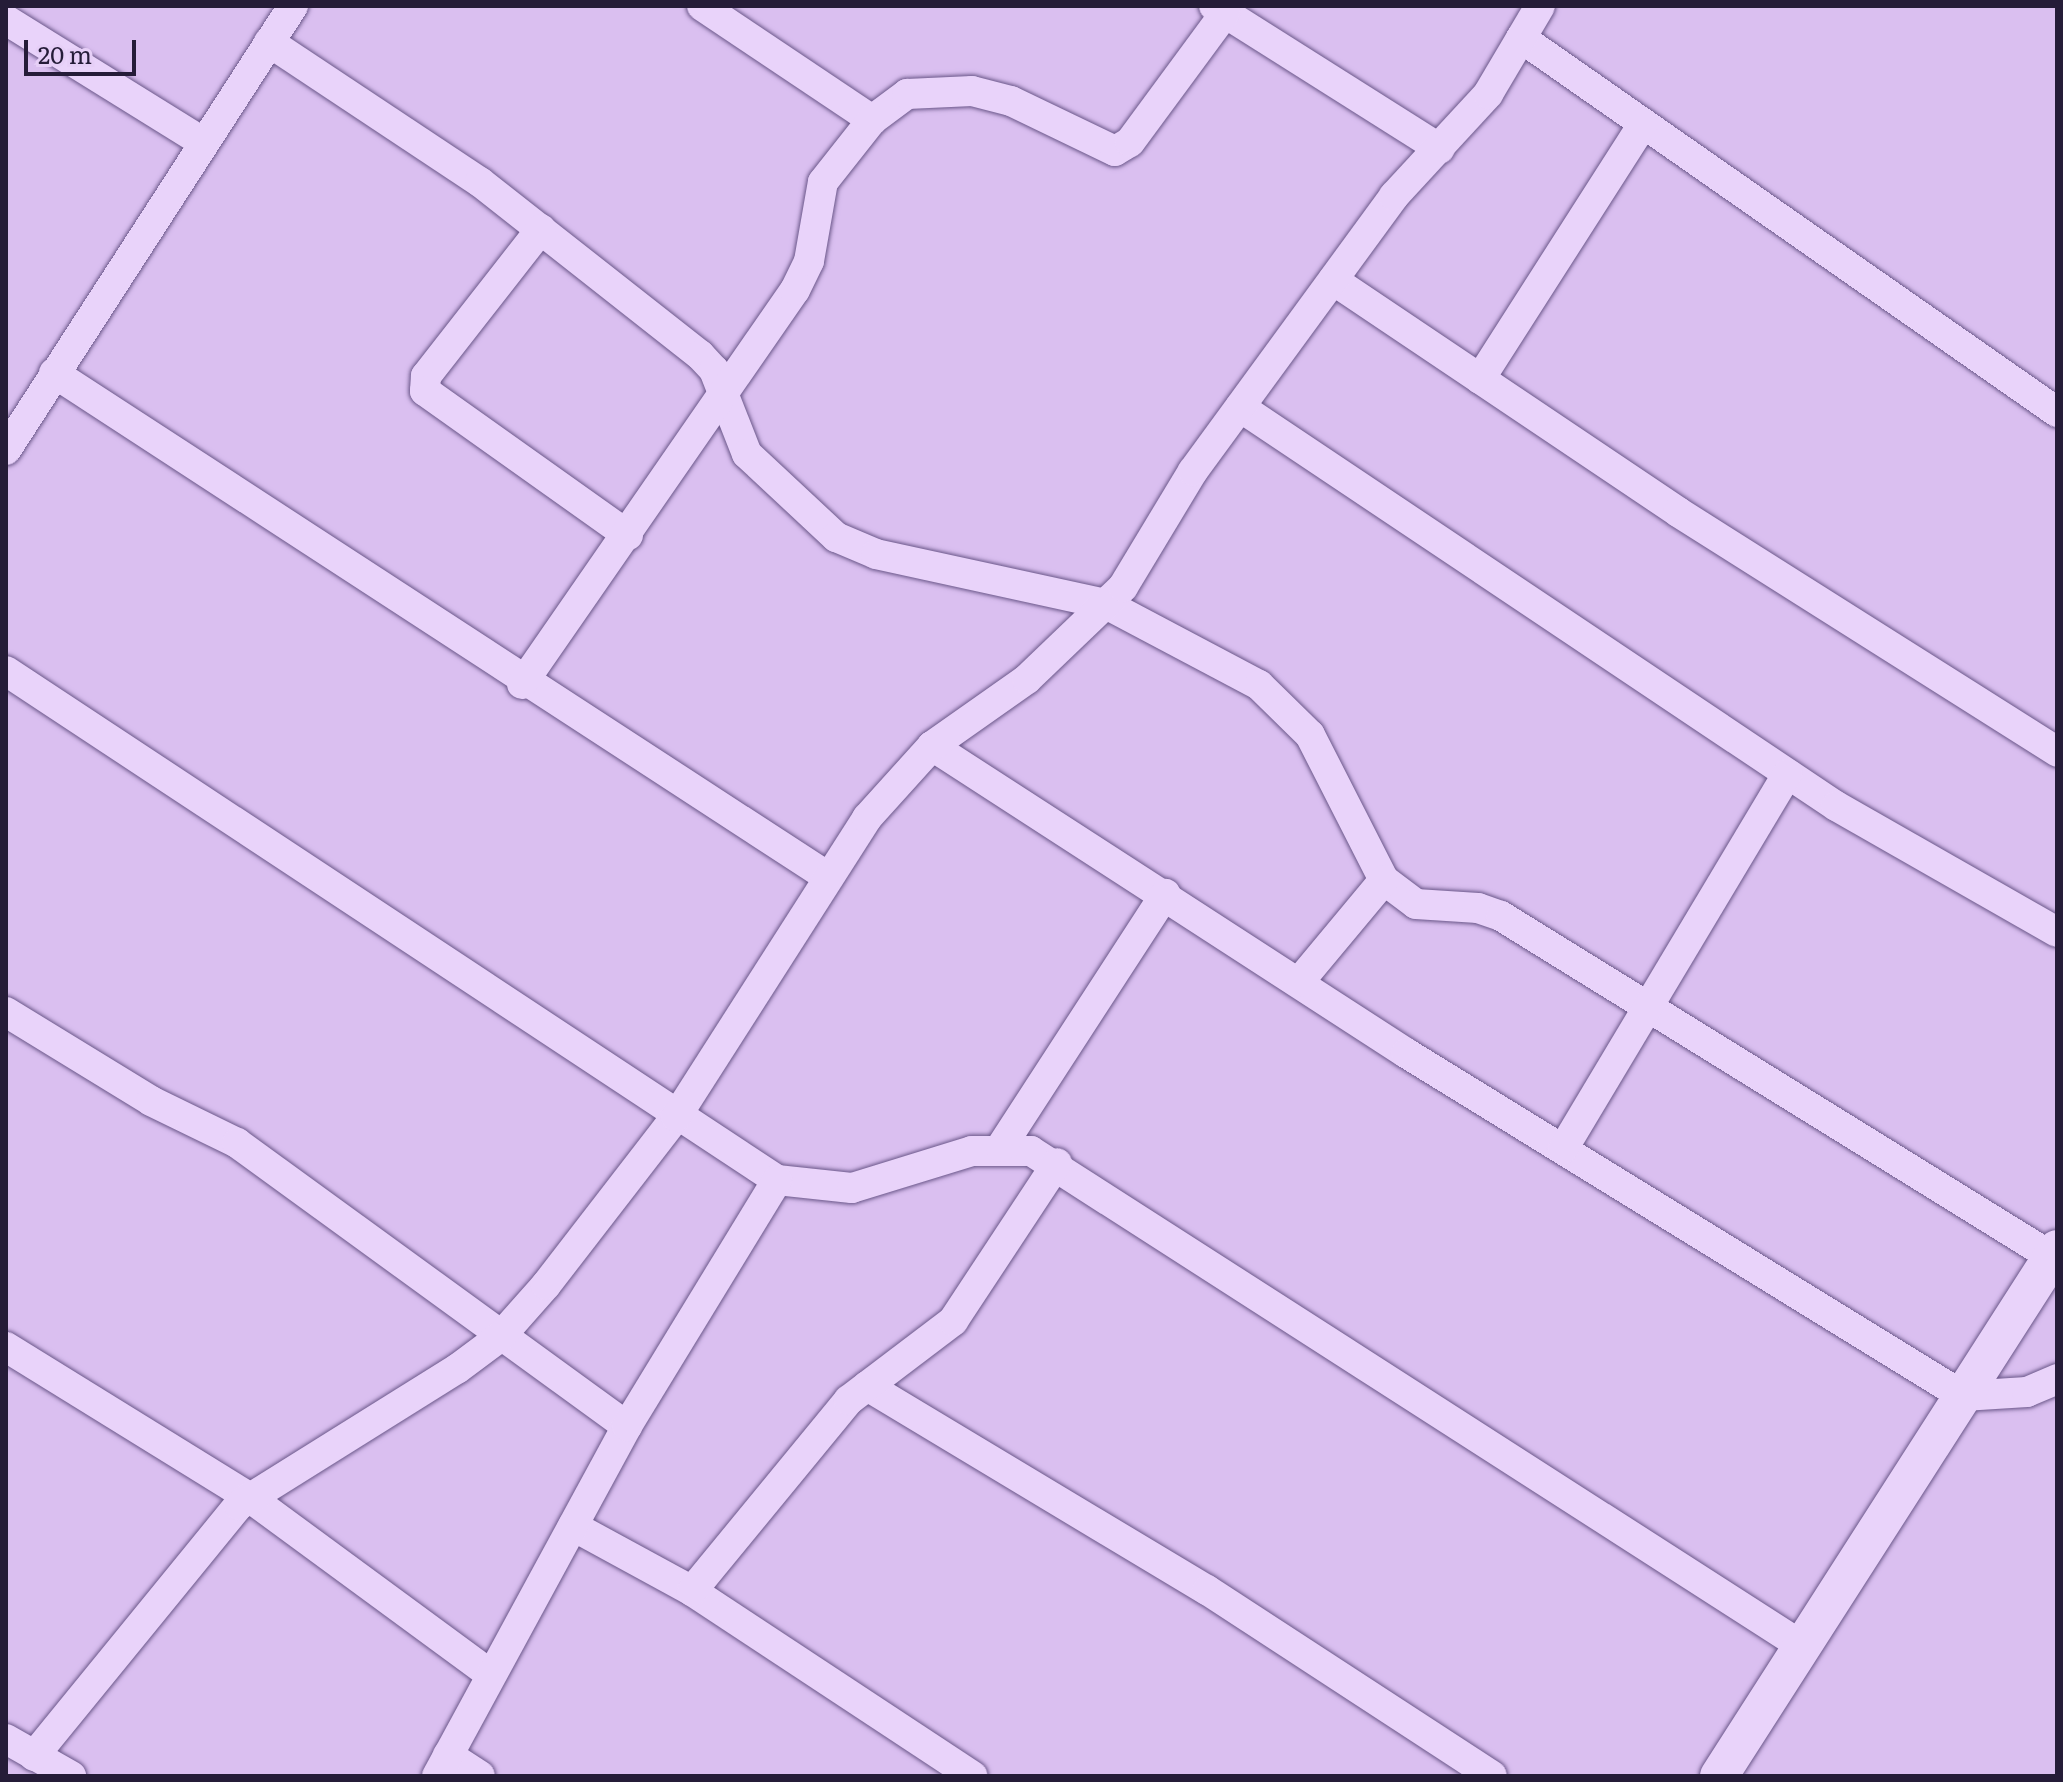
<!DOCTYPE html>
<style>
body{margin:0}
#map{position:relative;width:2063px;height:1782px;overflow:hidden;background:#dabff0;font-family:Literata,serif}
div>[style]{position:absolute}
.roads{filter:drop-shadow(0 0 2px #6a5789) drop-shadow(0 0 2px #6a5789)}
.minor>*{height:30px;margin:-15px;padding:0 15px;transform-origin:15px;border-radius:15px;background:#e9d3fa}
.tertiary>*{height:38px;margin:-19px;padding:0 19px;transform-origin:19px;border-radius:19px;background:#e9d3fa}
span{translate:-50% -50%;white-space:nowrap;text-align:center;line-height:1.15;-webkit-text-stroke:6px #e6cff7;paint-order:stroke}
.frame{position:absolute;inset:0;border:8px solid #251c38;pointer-events:none}
.scale{position:absolute;left:24px;top:40px;width:112px;height:36px;box-sizing:border-box;border:4px solid #251c38;border-top:0;padding-left:10px;font-size:24px;line-height:28px;white-space:nowrap;color:#251c38;-webkit-text-stroke:6px #e6cff7;paint-order:stroke}
</style>
<div id="map">
<div class="roads">
<div class="minor">
<i style="left:702px;top:6px;width:205px;rotate:33.8deg"></i>
<i style="left:1214px;top:6px;width:267px;rotate:32.3deg"></i>
<i style="left:6px;top:20px;width:232px;rotate:31.8deg"></i>
<i style="left:1521px;top:38px;width:654px;rotate:34.91deg"></i>
<i style="left:269px;top:42px;width:253px;rotate:33.6deg"></i>
<i style="left:480px;top:182px;width:280px;rotate:38.2deg"></i>
<i style="left:700px;top:355px;width:21px;rotate:47deg"></i>
<i style="left:714px;top:370px;width:90px;rotate:68.6deg"></i>
<i style="left:747px;top:454px;width:122px;rotate:43deg"></i>
<i style="left:836px;top:537px;width:43px;rotate:23deg"></i>
<i style="left:876px;top:554px;width:235px;rotate:12.3deg"></i>
<i style="left:1106px;top:604px;width:173px;rotate:27.9deg"></i>
<i style="left:1259px;top:685px;width:71px;rotate:44.4deg"></i>
<i style="left:1310px;top:735px;width:163px;rotate:63deg"></i>
<i style="left:1384px;top:880px;width:40px;rotate:37deg"></i>
<i style="left:1416px;top:904px;width:62px;rotate:3.7deg"></i>
<i style="left:1478px;top:908px;width:24px;rotate:19deg"></i>
<i style="left:1501px;top:916px;width:648px;rotate:31.75deg"></i>
<i style="left:541px;top:229px;width:187px;rotate:128deg"></i>
<i style="left:426px;top:376px;width:15px;rotate:94deg"></i>
<i style="left:425px;top:391px;width:249px;rotate:35.4deg"></i>
<i style="left:1333px;top:280px;width:416px;rotate:33.9deg"></i>
<i style="left:1678px;top:512px;width:449px;rotate:32.3deg"></i>
<i style="left:54px;top:373px;width:924px;rotate:33.07deg"></i>
<i style="left:1480px;top:379px;width:303px;rotate:-57.4deg"></i>
<i style="left:1240px;top:407px;width:717px;rotate:33.8deg"></i>
<i style="left:1836px;top:806px;width:254px;rotate:29.7deg"></i>
<i style="left:6px;top:450px;width:529px;rotate:-57.12deg"></i>
<i style="left:6px;top:671px;width:924px;rotate:33.43deg"></i>
<i style="left:777px;top:1180px;width:75px;rotate:6.1deg"></i>
<i style="left:852px;top:1188px;width:126px;rotate:-17.1deg"></i>
<i style="left:972px;top:1151px;width:59px"></i>
<i style="left:1031px;top:1151px;width:916px;rotate:32.7deg"></i>
<i style="left:522px;top:684px;width:479px;rotate:-55.3deg"></i>
<i style="left:795px;top:290px;width:32px;rotate:-64deg"></i>
<i style="left:809px;top:261px;width:80px;rotate:-80deg"></i>
<i style="left:823px;top:182px;width:79px;rotate:-51.7deg"></i>
<i style="left:872px;top:120px;width:44px;rotate:-36.6deg"></i>
<i style="left:907px;top:94px;width:65px;rotate:-2.6deg"></i>
<i style="left:972px;top:91px;width:40px;rotate:14.4deg"></i>
<i style="left:1011px;top:101px;width:115px;rotate:25.7deg"></i>
<i style="left:1115px;top:151px;width:17px;rotate:-31deg"></i>
<i style="left:1130px;top:142px;width:160px;rotate:-53.6deg"></i>
<i style="left:932px;top:746px;width:565px;rotate:32.93deg"></i>
<i style="left:1406px;top:1053px;width:654px;rotate:31.62deg"></i>
<i style="left:1963px;top:1396px;width:64px;rotate:-3.6deg"></i>
<i style="left:2027px;top:1392px;width:33px;rotate:-23deg"></i>
<i style="left:1299px;top:982px;width:133px;rotate:-50.2deg"></i>
<i style="left:6px;top:1012px;width:170px;rotate:31.5deg"></i>
<i style="left:151px;top:1101px;width:96px;rotate:26deg"></i>
<i style="left:237px;top:1143px;width:482px;rotate:36deg"></i>
<i style="left:1001px;top:1147px;width:302px;rotate:-57deg"></i>
<i style="left:1563px;top:1149px;width:437px;rotate:-59.1deg"></i>
<i style="left:6px;top:1347px;width:286px;rotate:31.7deg"></i>
<i style="left:249px;top:1497px;width:300px;rotate:36.3deg"></i>
<i style="left:867px;top:1386px;width:397px;rotate:31deg"></i>
<i style="left:1207px;top:1590px;width:340px;rotate:33.1deg"></i>
<i style="left:573px;top:1526px;width:136px;rotate:28.6deg"></i>
<i style="left:692px;top:1591px;width:336px;rotate:33.4deg"></i>
<i style="left:692px;top:1591px;width:247px;rotate:-50.6deg"></i>
<i style="left:849px;top:1400px;width:131px;rotate:-37.2deg"></i>
<i style="left:953px;top:1321px;width:189px;rotate:-56.6deg"></i>
<i style="left:6px;top:1739px;width:75px;rotate:29.6deg"></i>
<i style="left:448px;top:1755px;width:38px;rotate:33deg"></i>
<i style="left:34px;top:1756px;width:324px;rotate:-50.8deg"></i>
<i style="left:239px;top:1505px;width:257px;rotate:-32deg"></i>
<i style="left:457px;top:1369px;width:54px;rotate:-36.7deg"></i>
<i style="left:500px;top:1337px;width:69px;rotate:-48.5deg"></i>
<i style="left:546px;top:1285px;width:212px;rotate:-52.3deg"></i>
<i style="left:676px;top:1117px;width:355px;rotate:-57.4deg"></i>
<i style="left:867px;top:818px;width:97px;rotate:-47.9deg"></i>
<i style="left:932px;top:746px;width:116px;rotate:-35.2deg"></i>
<i style="left:1027px;top:679px;width:133px;rotate:-43.8deg"></i>
<i style="left:1123px;top:587px;width:135px;rotate:-58.9deg"></i>
<i style="left:1193px;top:471px;width:341px;rotate:-53.8deg"></i>
<i style="left:1394px;top:196px;width:139px;rotate:-47.3deg"></i>
<i style="left:1488px;top:94px;width:102px;rotate:-59.4deg"></i>
<i style="left:437px;top:1776px;width:398px;rotate:-61.5deg"></i>
<i style="left:627px;top:1426px;width:288px;rotate:-58.6deg"></i>
</div>
<div class="tertiary">
<i style="left:1719px;top:1776px;width:626px;rotate:-57.33deg"></i>
</div>
</div>
<div class="frame"></div>
<div class="scale">20 m</div>
</div>
